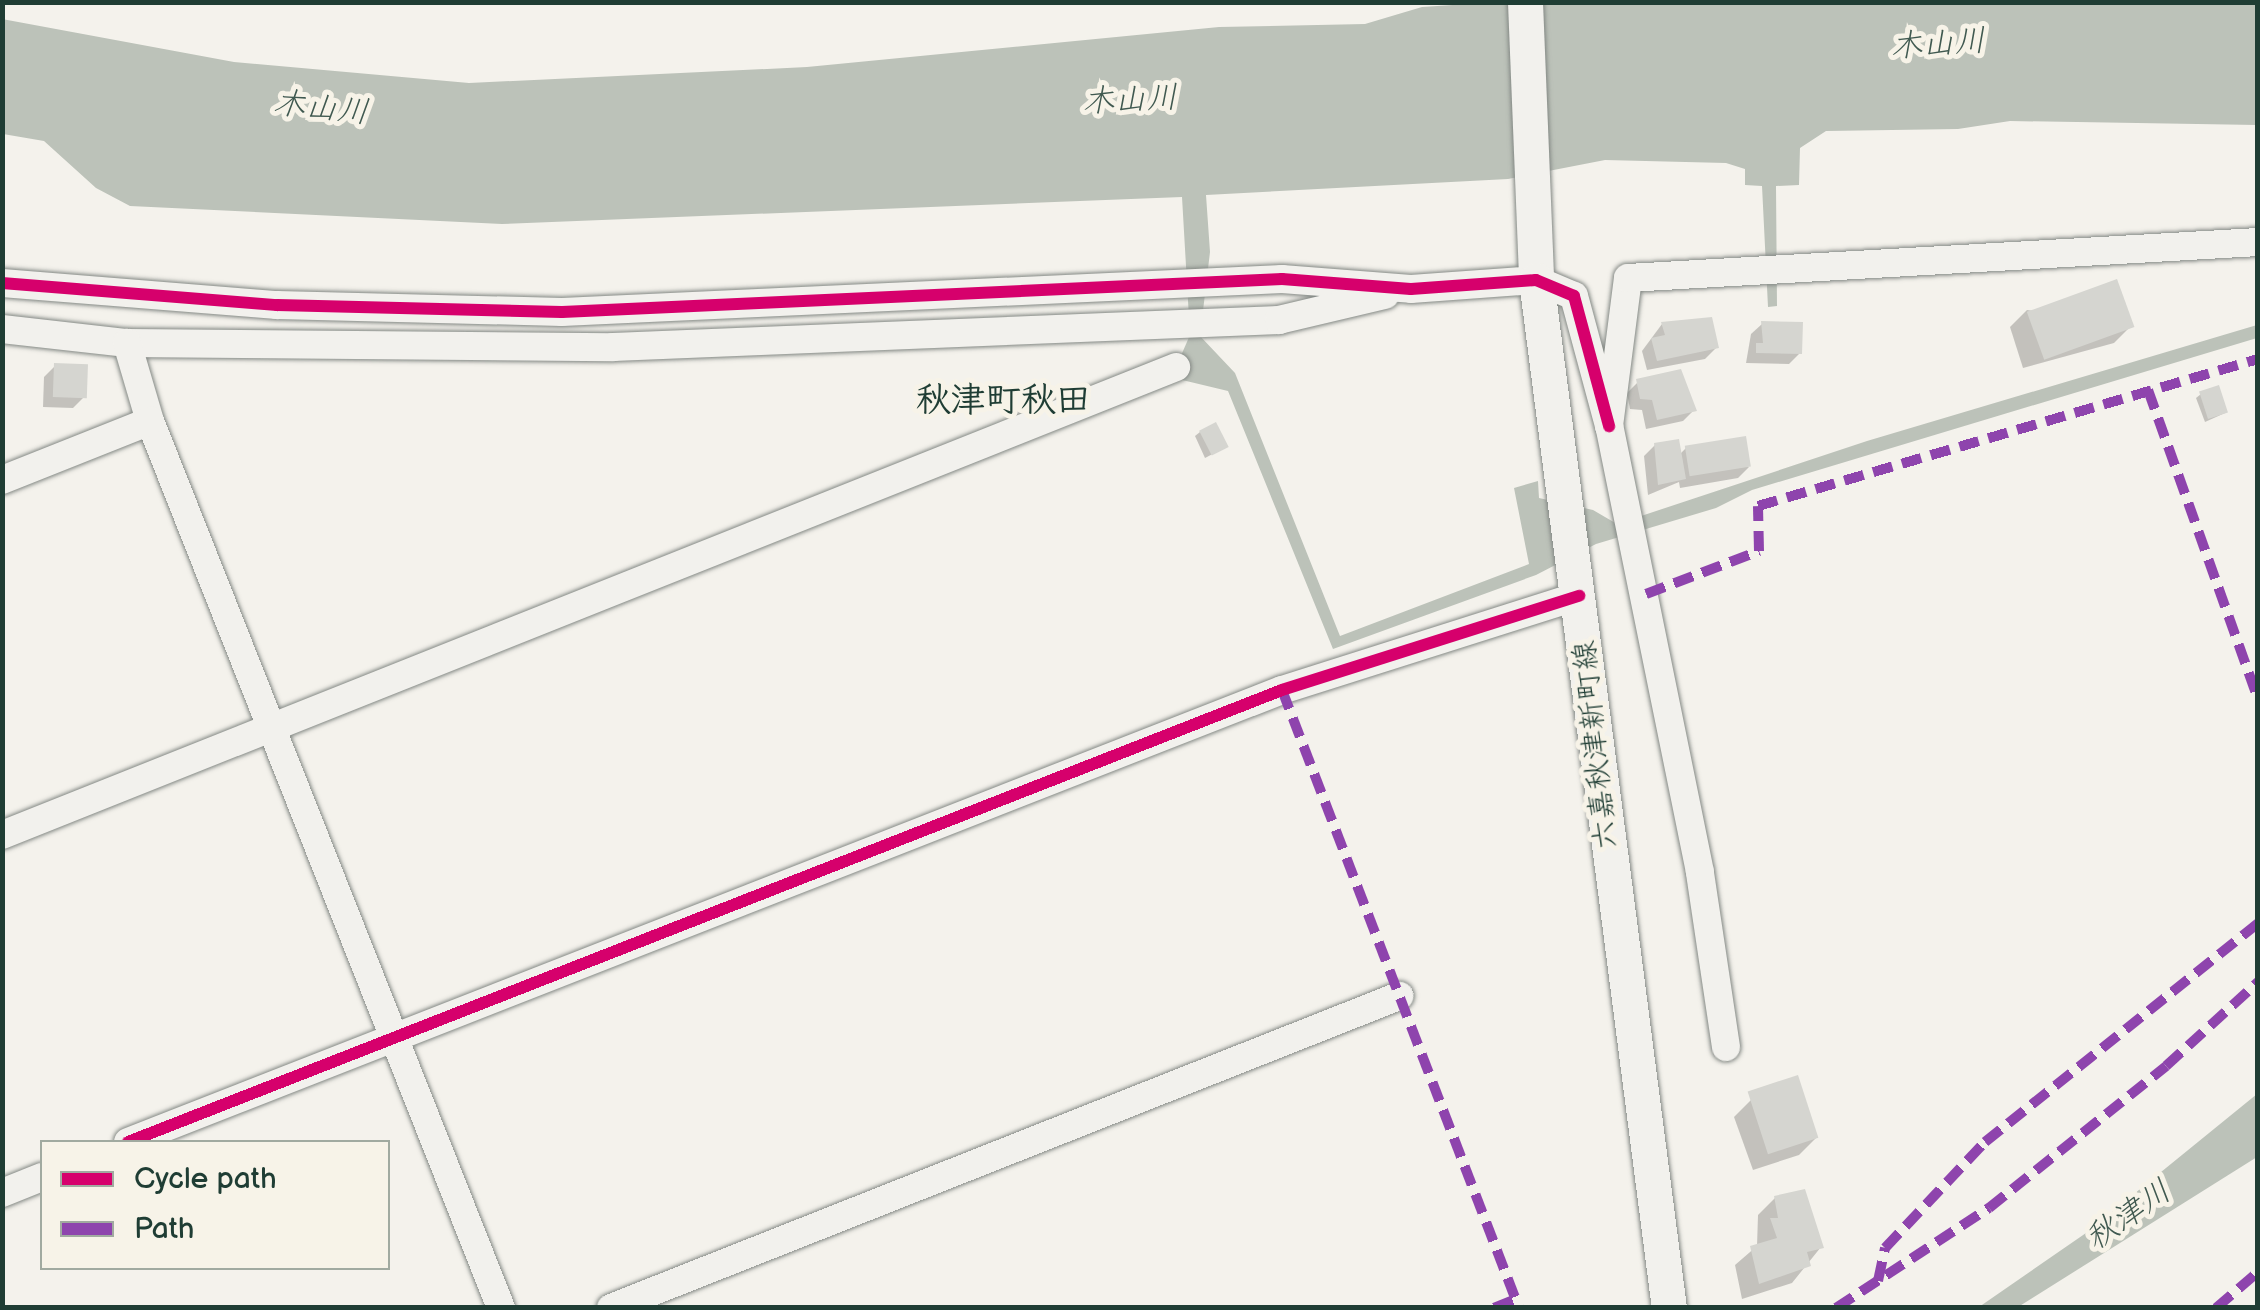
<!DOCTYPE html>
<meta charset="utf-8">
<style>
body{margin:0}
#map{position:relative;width:2260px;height:1310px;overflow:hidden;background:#f4f2ec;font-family:"Balsamiq Sans","Klee One",sans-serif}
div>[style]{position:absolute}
.water>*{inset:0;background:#bcc2b9}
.shadow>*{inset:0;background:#0003}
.building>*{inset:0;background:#d5d5d0;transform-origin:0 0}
.roads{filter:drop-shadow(0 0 2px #848985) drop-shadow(0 0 2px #848985)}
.minor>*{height:28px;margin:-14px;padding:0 14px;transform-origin:14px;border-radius:14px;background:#f2f1ed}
.major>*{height:35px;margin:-17.5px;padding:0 17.5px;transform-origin:17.5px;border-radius:17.5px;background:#f2f1ed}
.quiet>*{height:10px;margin-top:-5px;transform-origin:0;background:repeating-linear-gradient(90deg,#8e44ad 0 20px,transparent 0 30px)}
.cycleway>*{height:12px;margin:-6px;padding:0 6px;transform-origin:6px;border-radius:6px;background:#d6006c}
span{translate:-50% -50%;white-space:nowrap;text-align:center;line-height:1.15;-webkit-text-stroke:10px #f7f3e8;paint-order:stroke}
.street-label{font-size:30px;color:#1f3d34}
.water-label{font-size:32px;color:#405950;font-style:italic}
.quarter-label{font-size:35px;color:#1f3d34;font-weight:700}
.frame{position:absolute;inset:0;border:5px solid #1f3d34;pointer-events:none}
.legend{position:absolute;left:40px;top:1140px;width:350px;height:130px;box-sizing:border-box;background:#f7f3e8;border:2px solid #a1aaa0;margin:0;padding:12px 18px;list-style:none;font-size:30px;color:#1f3d34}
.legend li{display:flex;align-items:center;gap:20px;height:50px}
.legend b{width:50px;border:2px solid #a1aaa0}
</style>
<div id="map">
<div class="water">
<i style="clip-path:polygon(1483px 3px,2257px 3px,2257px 125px,2010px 121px,1958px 129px,1826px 131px,1800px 148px,1799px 185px,1776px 186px,1777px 306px,1768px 307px,1762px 186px,1745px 185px,1745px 169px,1726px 163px,1605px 160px,1508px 179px,1206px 195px,1210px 252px,1200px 336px,1235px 373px,1340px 636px,1529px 564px,1514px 488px,1538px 481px,1539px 498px,1593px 510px,1617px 524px,1867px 441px,2257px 325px,2257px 338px,1752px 490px,1716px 508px,1596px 544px,1536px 575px,1333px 649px,1228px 391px,1178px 379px,1176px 367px,1190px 335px,1182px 197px,502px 224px,130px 206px,96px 188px,44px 141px,3px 134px,2px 19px,234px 62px,469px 83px,807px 67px,1219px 27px,1365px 24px,1422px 7px)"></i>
<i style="clip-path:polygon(2257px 1094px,2257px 1157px,2018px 1307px,1979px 1307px,2086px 1233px)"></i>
</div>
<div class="shadow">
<i style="clip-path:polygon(2027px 310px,2131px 326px,2114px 343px,2023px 368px,2010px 327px)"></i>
<i style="clip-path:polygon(1662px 324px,1716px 348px,1705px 359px,1647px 370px,1642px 351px)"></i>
<i style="clip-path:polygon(1762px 324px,1800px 353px,1789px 364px,1746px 363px,1751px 334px)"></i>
<i style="clip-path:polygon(55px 366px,84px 397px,73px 408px,43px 407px,44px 377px)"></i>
<i style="clip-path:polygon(1638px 382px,1694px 410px,1683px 421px,1646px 429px,1642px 410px,1630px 409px,1627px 393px)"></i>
<i style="clip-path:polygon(2201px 394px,2225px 413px,2205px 422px,2196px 398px)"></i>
<i style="clip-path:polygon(1200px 432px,1226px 447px,1205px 458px,1195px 436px)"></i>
<i style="clip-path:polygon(1655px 445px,1679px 455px,1686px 448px,1749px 467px,1738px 478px,1680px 488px,1679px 482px,1648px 495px,1644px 456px)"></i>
<i style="clip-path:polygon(1751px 1100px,1816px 1138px,1799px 1155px,1753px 1170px,1734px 1117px)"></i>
<i style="clip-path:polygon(1775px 1198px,1821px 1247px,1792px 1283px,1742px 1299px,1735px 1265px,1757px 1246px,1758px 1215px)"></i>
</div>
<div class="building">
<i style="left:2117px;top:279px;width:51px;height:96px;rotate:70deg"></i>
<i style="clip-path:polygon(1712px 317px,1719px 348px,1657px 361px,1651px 338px,1665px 335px,1661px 322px)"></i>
<i style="clip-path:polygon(1761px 321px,1803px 322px,1802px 354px,1756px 353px,1756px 343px,1763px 343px)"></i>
<i style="left:54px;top:363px;width:34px;height:34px;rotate:2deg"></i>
<i style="clip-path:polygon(1681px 369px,1697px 411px,1657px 420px,1652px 400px,1640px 399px,1636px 379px)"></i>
<i style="left:2219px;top:385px;width:29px;height:21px;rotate:72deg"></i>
<i style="left:1216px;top:422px;width:28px;height:19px;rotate:63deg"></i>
<i style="left:1746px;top:436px;width:31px;height:62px;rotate:81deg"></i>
<i style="clip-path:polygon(1679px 439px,1686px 479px,1658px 485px,1654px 443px)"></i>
<i style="left:1798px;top:1075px;width:66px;height:53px;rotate:72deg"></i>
<i style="clip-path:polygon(1805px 1189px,1824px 1248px,1807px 1252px,1811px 1266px,1759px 1284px,1750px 1246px,1777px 1238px,1770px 1218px,1778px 1218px,1774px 1196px)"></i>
</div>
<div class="roads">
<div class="minor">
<i style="left:2px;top:283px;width:276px;rotate:4.6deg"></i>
<i style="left:277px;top:305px;width:285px;rotate:1.4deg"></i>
<i style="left:562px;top:312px;width:721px;rotate:-2.62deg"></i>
<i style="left:1282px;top:279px;width:129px;rotate:4.4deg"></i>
<i style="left:1411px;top:289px;width:125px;rotate:-4.1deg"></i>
<i style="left:1536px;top:280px;width:41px;rotate:22.8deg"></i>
<i style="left:1574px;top:296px;width:135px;rotate:74.9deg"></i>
<i style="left:2px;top:329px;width:126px;rotate:6.4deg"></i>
<i style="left:127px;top:343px;width:486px;rotate:0.5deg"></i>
<i style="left:613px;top:347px;width:667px;rotate:-2.32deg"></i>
<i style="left:1279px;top:320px;width:109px;rotate:-13.3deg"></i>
<i style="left:127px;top:343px;width:81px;rotate:73.6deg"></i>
<i style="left:150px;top:421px;width:954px;rotate:68.41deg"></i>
<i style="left:2px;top:480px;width:159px;rotate:-21.7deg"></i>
<i style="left:2px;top:835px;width:1264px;rotate:-21.73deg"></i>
<i style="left:1726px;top:1047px;width:177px;rotate:-98.5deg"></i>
<i style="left:1700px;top:872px;width:455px;rotate:-101.5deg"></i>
<i style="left:1609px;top:426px;width:149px;rotate:-82.7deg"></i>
<i style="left:1628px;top:278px;width:631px;rotate:-3.27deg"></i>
<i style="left:128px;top:1142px;width:1239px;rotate:-21.39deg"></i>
<i style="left:1282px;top:690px;width:312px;rotate:-17.6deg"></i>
<i style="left:2px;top:1193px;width:43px;rotate:-21.8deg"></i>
<i style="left:611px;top:1308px;width:848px;rotate:-21.6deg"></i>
</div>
<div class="major">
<i style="left:1525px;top:2px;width:278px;rotate:87.7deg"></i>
<i style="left:1536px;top:280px;width:1037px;rotate:82.63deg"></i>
</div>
</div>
<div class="quiet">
<i style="left:2148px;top:390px;width:328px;rotate:70.4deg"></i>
<i style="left:1646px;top:594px;width:121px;rotate:-20.8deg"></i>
<i style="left:1759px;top:551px;width:45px;rotate:-91.3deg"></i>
<i style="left:1758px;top:506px;width:521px;rotate:-16.38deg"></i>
<i style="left:1282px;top:690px;width:662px;rotate:69.02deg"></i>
<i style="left:1878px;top:1281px;width:34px;rotate:-78deg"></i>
<i style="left:1885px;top:1248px;width:146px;rotate:-46.7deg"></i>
<i style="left:1985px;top:1142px;width:350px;rotate:-38.7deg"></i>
<i style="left:1494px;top:1308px;width:24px;rotate:-22deg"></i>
<i style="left:1836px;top:1308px;width:183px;rotate:-33.2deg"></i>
<i style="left:1989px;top:1208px;width:227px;rotate:-38.7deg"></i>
<i style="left:2166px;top:1066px;width:125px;rotate:-42.4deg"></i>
<i style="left:2216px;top:1308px;width:55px;rotate:-40.6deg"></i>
</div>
<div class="cycleway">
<i style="left:2px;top:283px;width:276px;rotate:4.6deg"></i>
<i style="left:277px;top:305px;width:285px;rotate:1.4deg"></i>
<i style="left:562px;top:312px;width:721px;rotate:-2.62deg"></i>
<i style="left:1282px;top:279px;width:129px;rotate:4.4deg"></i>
<i style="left:1411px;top:289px;width:125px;rotate:-4.1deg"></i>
<i style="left:1536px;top:280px;width:41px;rotate:22.8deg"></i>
<i style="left:1574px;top:296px;width:135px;rotate:74.9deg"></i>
<i style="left:128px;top:1142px;width:1239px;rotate:-21.39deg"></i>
<i style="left:1282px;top:690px;width:312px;rotate:-17.6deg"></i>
</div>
<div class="street-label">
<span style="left:1596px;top:745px;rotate:-96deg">六嘉秋津新町線</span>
</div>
<div class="water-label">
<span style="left:1938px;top:45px;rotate:-4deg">木山川</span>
<span style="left:1130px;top:101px;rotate:-3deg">木山川</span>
<span style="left:321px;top:109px;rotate:6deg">木山川</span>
<span style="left:2129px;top:1216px;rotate:-35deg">秋津川</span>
</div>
<div class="quarter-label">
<span style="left:1003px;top:401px">秋津町秋田</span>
</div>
<div class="frame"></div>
<ul class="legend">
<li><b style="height:12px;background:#d6006c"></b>Cycle path</li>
<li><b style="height:12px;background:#8e44ad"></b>Path</li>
</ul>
</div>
